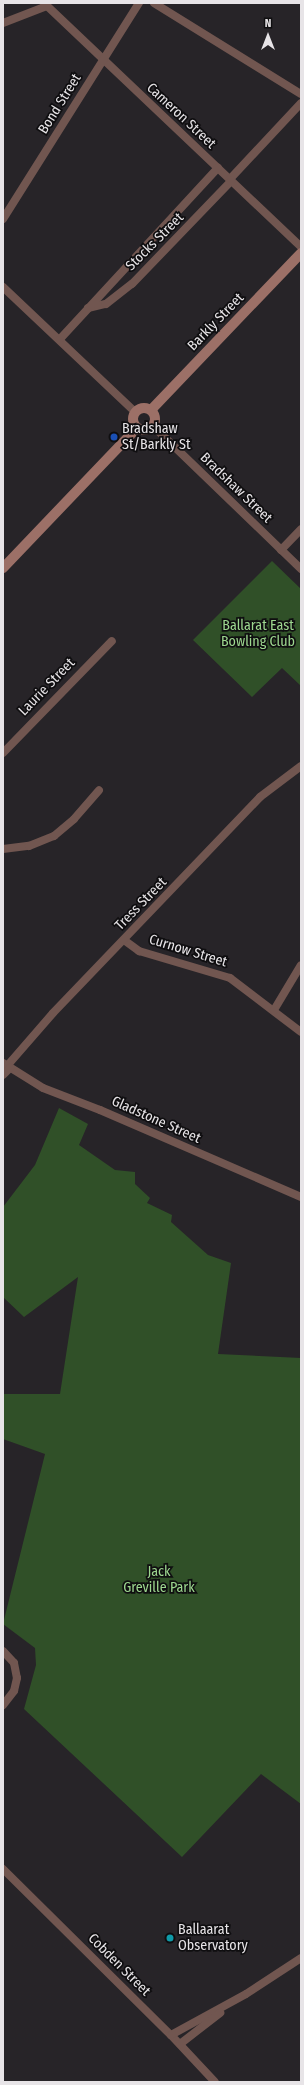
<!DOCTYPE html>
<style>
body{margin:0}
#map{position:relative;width:304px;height:2085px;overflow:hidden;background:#272428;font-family:"Fira Sans Condensed",sans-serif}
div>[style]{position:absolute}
.green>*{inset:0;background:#305028}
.street>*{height:8px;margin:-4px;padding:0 4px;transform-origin:4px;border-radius:4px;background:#715650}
.secondary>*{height:10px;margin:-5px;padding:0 5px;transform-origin:5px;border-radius:5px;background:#9c7067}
.secondary>.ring{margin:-5px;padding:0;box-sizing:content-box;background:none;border:10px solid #9c7067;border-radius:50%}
.dots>*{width:11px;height:11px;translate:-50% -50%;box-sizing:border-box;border:2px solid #0f0e10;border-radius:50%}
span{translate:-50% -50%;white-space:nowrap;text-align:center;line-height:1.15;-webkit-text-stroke:3.5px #0f0e10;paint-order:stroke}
.street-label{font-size:14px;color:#e7e4e7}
.poi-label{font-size:14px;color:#e7e4e7}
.left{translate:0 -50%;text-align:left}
.park-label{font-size:14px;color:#9dd78f}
.frame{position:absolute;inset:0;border:4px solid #e7e4e7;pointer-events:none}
.north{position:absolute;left:248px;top:16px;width:40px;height:40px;-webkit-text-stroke:3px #0f0e10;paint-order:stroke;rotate:0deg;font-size:11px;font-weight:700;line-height:16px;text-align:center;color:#e7e4e7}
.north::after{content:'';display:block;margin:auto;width:14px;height:18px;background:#e7e4e7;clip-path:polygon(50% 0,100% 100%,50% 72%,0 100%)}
</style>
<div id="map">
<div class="green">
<i style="clip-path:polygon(272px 561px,301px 589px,301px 686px,282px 668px,252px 697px,193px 640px)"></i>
<i style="clip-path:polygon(59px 1108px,88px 1124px,79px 1145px,115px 1170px,135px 1172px,135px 1184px,150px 1198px,147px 1203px,172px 1215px,171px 1222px,208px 1255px,231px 1263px,218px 1354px,301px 1358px,301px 1804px,261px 1774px,182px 1857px,24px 1709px,36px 1665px,35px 1648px,3px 1624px,45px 1454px,3px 1439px,3px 1394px,60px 1394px,78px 1277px,24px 1317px,3px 1297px,3px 1207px,35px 1165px)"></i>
</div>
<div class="street">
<i style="left:44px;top:3px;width:354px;rotate:43.5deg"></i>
<i style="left:154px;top:3px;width:173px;rotate:31.8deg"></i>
<i style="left:3px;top:23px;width:47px;rotate:-21.1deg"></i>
<i style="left:230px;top:179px;width:104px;rotate:-46.9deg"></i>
<i style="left:3px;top:219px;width:255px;rotate:-57.8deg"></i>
<i style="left:3px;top:287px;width:182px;rotate:43.4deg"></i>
<i style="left:88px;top:308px;width:18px;rotate:-13deg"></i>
<i style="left:106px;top:304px;width:33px;rotate:-38deg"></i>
<i style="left:132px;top:284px;width:143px;rotate:-46.1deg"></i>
<i style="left:60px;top:339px;width:233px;rotate:-47.3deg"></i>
<i style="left:153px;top:426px;width:206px;rotate:44deg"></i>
<i style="left:281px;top:550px;width:29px;rotate:-46deg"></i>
<i style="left:3px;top:753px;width:156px;rotate:-45.8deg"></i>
<i style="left:3px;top:849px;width:26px;rotate:-7deg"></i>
<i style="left:29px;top:846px;width:27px;rotate:-22deg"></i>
<i style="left:54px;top:836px;width:26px;rotate:-40deg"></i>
<i style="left:74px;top:819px;width:38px;rotate:-49deg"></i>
<i style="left:124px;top:940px;width:19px;rotate:36deg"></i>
<i style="left:139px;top:951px;width:95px;rotate:16.5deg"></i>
<i style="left:230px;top:978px;width:89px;rotate:37.3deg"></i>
<i style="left:274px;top:1010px;width:52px;rotate:-59deg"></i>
<i style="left:3px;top:1063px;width:47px;rotate:32deg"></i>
<i style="left:43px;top:1088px;width:61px;rotate:21.1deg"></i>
<i style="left:100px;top:1110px;width:219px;rotate:23.4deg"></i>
<i style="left:7px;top:1066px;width:70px;rotate:-49deg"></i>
<i style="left:53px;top:1013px;width:299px;rotate:-46.2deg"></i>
<i style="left:260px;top:797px;width:51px;rotate:-37.1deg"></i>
<i style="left:3px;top:1075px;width:10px;rotate:-45deg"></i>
<i style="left:3px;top:1651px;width:16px;rotate:47deg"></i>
<i style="left:14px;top:1663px;width:15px;rotate:79deg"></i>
<i style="left:17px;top:1678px;width:13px;rotate:103deg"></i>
<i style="left:14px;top:1691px;width:18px;rotate:128deg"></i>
<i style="left:3px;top:1869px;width:236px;rotate:44.7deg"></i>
<i style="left:171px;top:2035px;width:64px;rotate:46.9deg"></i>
<i style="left:171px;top:2035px;width:85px;rotate:-28.7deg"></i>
<i style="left:246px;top:1994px;width:66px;rotate:-33.2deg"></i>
<i style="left:180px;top:2044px;width:51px;rotate:-37.8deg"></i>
</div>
<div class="secondary">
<i class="ring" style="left:133px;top:408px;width:12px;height:12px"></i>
<i style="left:151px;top:410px;width:217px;rotate:-46.3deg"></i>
<i style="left:3px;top:568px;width:194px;rotate:-46.3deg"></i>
</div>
<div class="dots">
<i style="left:114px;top:437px;background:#1a4fb4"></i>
<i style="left:170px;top:1938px;background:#0f9aa8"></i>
</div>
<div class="street-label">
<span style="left:60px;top:104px;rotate:-58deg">Bond Street</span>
<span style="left:181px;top:116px;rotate:43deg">Cameron Street</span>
<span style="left:155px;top:242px;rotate:-45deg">Stocks Street</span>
<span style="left:216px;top:322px;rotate:-46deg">Barkly Street</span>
<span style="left:236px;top:488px;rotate:44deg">Bradshaw Street</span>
<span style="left:47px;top:687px;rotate:-46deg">Laurie Street</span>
<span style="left:141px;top:904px;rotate:-46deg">Tress Street</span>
<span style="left:188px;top:951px;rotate:17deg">Curnow Street</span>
<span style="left:156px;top:1120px;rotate:24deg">Gladstone Street</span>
<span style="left:119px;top:1965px;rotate:45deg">Cobden Street</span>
</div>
<div class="poi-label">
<span class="left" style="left:122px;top:437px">Bradshaw<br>St/Barkly St</span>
<span class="left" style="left:178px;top:1938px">Ballaarat<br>Observatory</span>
</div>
<div class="park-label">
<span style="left:258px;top:634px">Ballarat East<br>Bowling Club</span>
<span style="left:159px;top:1580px">Jack<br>Greville Park</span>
</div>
<div class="frame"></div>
<div class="north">N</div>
</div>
